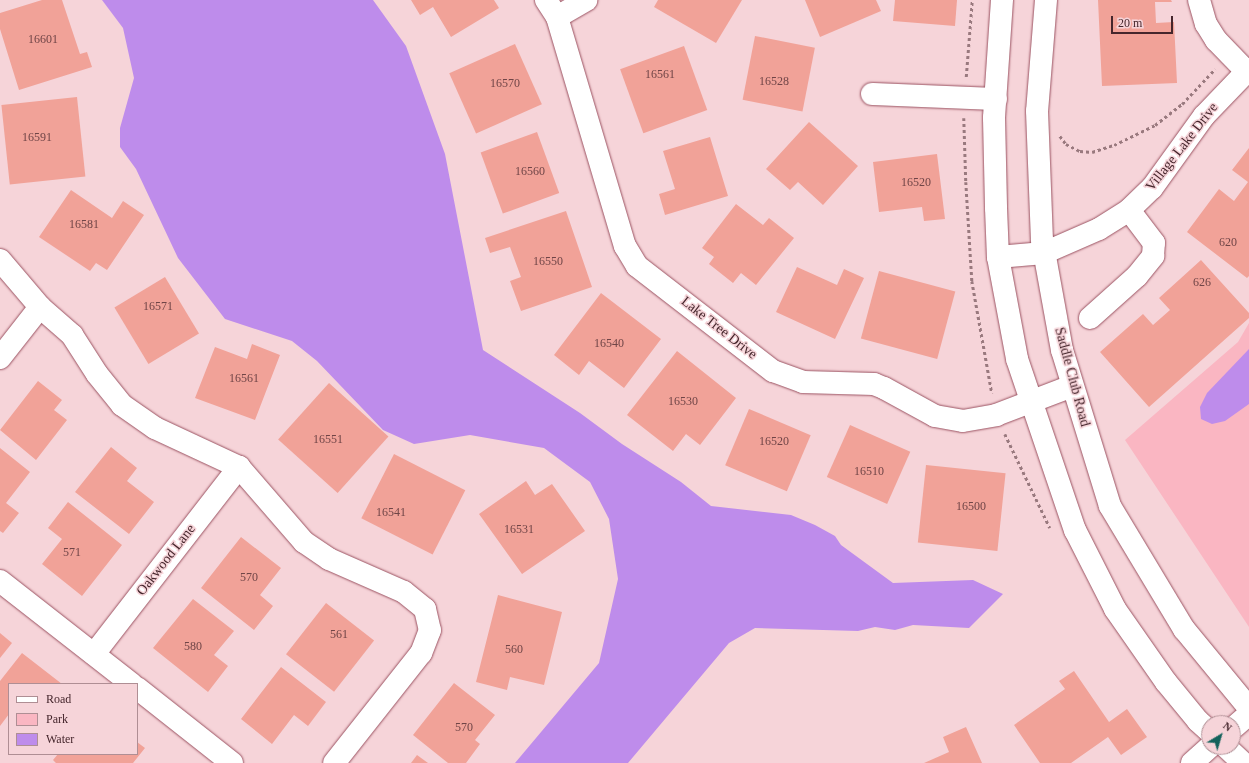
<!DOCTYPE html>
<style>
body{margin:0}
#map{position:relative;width:1249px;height:763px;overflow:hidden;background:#f6d4d9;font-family:"Times New Roman",serif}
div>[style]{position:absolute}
.green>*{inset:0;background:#fab6c2}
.water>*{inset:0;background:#be8ceb}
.building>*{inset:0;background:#f1a298;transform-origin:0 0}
.path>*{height:2.5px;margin-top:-1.25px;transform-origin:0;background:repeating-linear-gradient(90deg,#99797e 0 3px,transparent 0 6px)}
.roads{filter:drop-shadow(0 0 1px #9b5362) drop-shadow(0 0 1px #9b5362)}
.minor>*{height:22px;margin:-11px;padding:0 11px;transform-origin:11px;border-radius:11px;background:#fff}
span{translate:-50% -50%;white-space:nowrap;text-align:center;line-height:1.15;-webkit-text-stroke:3px #f6d4d9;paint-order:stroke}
.number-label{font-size:12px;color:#704547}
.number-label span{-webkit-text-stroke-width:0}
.street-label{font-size:14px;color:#45262c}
.legend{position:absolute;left:8px;top:683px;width:130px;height:72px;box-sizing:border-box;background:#f6d4d9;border:1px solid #af8e94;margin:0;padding:5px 7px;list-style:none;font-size:12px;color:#45262c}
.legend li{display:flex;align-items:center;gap:8px;height:20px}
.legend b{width:20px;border:1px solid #af8e94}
.north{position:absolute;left:1201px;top:715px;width:40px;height:40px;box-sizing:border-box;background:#f6d4d9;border:1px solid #af8e94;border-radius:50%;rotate:38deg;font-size:11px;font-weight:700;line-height:16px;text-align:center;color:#45262c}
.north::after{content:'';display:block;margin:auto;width:14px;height:18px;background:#14625c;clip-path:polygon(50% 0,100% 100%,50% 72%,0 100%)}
.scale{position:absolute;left:1111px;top:16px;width:62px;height:18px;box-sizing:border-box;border:2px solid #45262c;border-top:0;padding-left:5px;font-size:12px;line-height:14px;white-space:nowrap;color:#45262c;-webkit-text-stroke:3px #f6d4d9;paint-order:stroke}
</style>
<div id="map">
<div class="green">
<i style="clip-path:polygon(1249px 323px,1249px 627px,1125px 440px,1238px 342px)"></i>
</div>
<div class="water">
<i style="clip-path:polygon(102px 0,373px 0,406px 46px,445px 154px,483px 350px,580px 413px,622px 444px,681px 482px,711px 506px,791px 515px,815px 525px,835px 536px,841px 545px,893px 583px,973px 580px,1003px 594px,969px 628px,913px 625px,895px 630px,875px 627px,858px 631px,755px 628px,729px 643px,628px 763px,515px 763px,599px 663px,618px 579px,609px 519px,590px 482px,544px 448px,470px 435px,414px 444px,383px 430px,317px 361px,292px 341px,225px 319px,178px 258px,136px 169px,120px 147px,120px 128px,134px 78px,123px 28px)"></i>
<i style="clip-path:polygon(1249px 349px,1249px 404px,1225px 421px,1212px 424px,1201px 419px,1200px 407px,1207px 393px)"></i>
</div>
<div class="building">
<i style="clip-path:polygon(42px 0,62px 0,80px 54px,87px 52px,92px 67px,19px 90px,0 29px,0 13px)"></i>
<i style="clip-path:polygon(411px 0,494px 0,499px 8px,451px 37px,433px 7px,420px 15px)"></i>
<i style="clip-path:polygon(658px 0,742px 0,716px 43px,654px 7px)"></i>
<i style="clip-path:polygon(805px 0,876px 0,881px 11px,820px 37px)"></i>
<i style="clip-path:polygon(895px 0,957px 0,955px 26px,893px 21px)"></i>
<i style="clip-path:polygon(1098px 0,1171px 0,1172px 2px,1155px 2px,1156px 23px,1174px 22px,1177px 83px,1102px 86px)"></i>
<i style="left:755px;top:36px;width:61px;height:65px;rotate:11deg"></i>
<i style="left:515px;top:44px;width:66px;height:72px;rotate:66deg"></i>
<i style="left:684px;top:46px;width:68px;height:68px;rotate:70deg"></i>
<i style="left:77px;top:97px;width:80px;height:76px;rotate:84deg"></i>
<i style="clip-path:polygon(809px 122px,858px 166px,823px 205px,798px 182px,790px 190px,766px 169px)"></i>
<i style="left:537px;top:132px;width:65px;height:60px;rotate:70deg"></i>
<i style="clip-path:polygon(710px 137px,728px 196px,665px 215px,659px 194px,675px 189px,663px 151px)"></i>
<i style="clip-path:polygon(1249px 148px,1249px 276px,1247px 278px,1187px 232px,1219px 189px,1234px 201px,1248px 182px,1232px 170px)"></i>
<i style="clip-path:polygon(937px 154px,945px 219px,924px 221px,922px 207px,879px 212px,873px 162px)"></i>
<i style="clip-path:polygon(71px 190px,112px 218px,123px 201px,144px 215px,107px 270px,96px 263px,90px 271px,39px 237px)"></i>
<i style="clip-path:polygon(736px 204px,763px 225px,769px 218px,794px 238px,756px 285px,741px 273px,733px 283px,709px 264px,714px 257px,702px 248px)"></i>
<i style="clip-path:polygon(566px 211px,592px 287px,521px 311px,510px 281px,521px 277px,510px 247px,490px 253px,485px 238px)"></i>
<i style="clip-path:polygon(1201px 260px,1249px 313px,1249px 318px,1149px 407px,1100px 352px,1143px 314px,1153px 325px,1170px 310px,1159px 298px)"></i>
<i style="clip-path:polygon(797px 267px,837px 285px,844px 269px,864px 278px,835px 339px,776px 312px)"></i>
<i style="left:879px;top:271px;width:79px;height:70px;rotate:15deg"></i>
<i style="left:165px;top:277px;width:66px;height:59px;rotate:59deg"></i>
<i style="clip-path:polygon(601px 293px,661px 339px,624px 388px,589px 361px,579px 375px,554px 355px)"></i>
<i style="clip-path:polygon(252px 344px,280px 355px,255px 420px,195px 398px,215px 347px,247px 359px)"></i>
<i style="clip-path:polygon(677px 351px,736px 398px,700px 445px,686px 434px,673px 451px,627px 415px)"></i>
<i style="clip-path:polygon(38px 381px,62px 400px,54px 410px,67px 420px,36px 460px,0 430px)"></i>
<i style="left:329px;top:383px;width:80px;height:76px;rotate:42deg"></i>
<i style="left:749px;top:409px;width:67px;height:61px;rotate:23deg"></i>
<i style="left:850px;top:425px;width:66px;height:57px;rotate:24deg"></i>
<i style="clip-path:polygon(111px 447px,137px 468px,127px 481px,154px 502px,129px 534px,75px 492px)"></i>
<i style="clip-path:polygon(0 448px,30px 472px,6px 503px,19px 513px,3px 533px,0 531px)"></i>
<i style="left:394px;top:454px;width:80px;height:72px;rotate:27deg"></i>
<i style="left:926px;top:465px;width:80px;height:78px;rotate:6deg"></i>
<i style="clip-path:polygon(526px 481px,535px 495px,552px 484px,585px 531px,522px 574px,479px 514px)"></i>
<i style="clip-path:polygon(68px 502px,122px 545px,82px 596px,42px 564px,62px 539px,48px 528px)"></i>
<i style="clip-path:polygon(241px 537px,281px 568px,260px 595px,273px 606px,254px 630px,201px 588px)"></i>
<i style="clip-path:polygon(498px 595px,562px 612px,544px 685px,510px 677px,507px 690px,476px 682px)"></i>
<i style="clip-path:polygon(193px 599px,234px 631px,214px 655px,228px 666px,208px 692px,153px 648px)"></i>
<i style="left:326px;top:603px;width:61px;height:65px;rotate:38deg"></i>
<i style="clip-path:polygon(0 633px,12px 643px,0 658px)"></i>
<i style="clip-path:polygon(22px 653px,62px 684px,9px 684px,9px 714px,0 726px,0 681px)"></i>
<i style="clip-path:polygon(281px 667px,326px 702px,308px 726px,294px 715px,272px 744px,241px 719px)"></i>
<i style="clip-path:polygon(1074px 671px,1109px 722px,1127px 709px,1147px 737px,1121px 755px,1108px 737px,1071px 763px,1040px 763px,1014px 725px,1065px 689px,1059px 681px)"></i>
<i style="clip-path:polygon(454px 683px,495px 715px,475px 740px,480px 744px,466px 763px,448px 763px,413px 735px)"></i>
<i style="clip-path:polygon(966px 727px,982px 763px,924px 763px,949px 752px,943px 737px)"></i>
<i style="clip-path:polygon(137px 742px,145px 748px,133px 763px,56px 763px,53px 760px,58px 754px,137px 754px)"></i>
<i style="clip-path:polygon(417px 755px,428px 763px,411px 763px)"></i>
</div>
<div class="path">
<i style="left:966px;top:77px;width:77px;rotate:-85.5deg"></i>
<i style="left:964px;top:118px;width:64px;rotate:88.2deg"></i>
<i style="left:966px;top:182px;width:99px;rotate:86.5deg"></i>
<i style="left:972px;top:281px;width:114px;rotate:79.9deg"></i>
<i style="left:1060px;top:136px;width:10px;rotate:53deg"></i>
<i style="left:1066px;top:144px;width:16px;rotate:27deg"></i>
<i style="left:1080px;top:151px;width:12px;rotate:5deg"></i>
<i style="left:1092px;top:152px;width:23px;rotate:-18deg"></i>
<i style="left:1114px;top:145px;width:46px;rotate:-26deg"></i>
<i style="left:1155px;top:125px;width:34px;rotate:-38deg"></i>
<i style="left:1182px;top:104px;width:48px;rotate:-46.7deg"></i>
<i style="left:1005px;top:434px;width:104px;rotate:64.4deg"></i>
</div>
<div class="roads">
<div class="minor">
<i style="left:546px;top:0;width:20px;rotate:57deg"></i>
<i style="left:557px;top:17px;width:239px;rotate:73.5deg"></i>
<i style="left:625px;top:246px;width:23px;rotate:59deg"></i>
<i style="left:637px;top:266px;width:172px;rotate:37.7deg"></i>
<i style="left:773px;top:371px;width:32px;rotate:20deg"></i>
<i style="left:803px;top:382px;width:71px;rotate:1.6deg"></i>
<i style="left:874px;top:384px;width:11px;rotate:22deg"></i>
<i style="left:884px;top:388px;width:58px;rotate:28.8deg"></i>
<i style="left:935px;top:416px;width:28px;rotate:10deg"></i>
<i style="left:963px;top:421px;width:34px;rotate:-10deg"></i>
<i style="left:996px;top:415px;width:81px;rotate:-20.9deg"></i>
<i style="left:1002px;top:0;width:118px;rotate:93.9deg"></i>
<i style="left:994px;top:118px;width:90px;rotate:88.7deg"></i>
<i style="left:996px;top:208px;width:49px;rotate:87.7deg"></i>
<i style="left:998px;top:257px;width:104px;rotate:79.4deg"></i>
<i style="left:1017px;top:359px;width:181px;rotate:71.3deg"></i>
<i style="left:1075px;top:530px;width:89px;rotate:63.1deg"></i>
<i style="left:1115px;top:609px;width:89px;rotate:55.1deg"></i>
<i style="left:1166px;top:682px;width:50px;rotate:50.6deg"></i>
<i style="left:1198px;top:721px;width:15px;rotate:42deg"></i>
<i style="left:1046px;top:0;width:111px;rotate:94.6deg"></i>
<i style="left:1037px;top:111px;width:129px;rotate:87.8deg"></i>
<i style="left:1042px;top:240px;width:112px;rotate:79.7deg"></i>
<i style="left:1062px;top:350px;width:163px;rotate:72.9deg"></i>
<i style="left:1110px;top:506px;width:144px;rotate:59deg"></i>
<i style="left:1184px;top:629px;width:102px;rotate:50.6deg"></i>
<i style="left:1199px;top:0;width:25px;rotate:74deg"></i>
<i style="left:1206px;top:24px;width:19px;rotate:58deg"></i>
<i style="left:1216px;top:40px;width:43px;rotate:45.9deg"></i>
<i style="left:557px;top:17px;width:34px;rotate:-30deg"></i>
<i style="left:872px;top:94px;width:124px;rotate:2.3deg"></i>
<i style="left:998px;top:257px;width:46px;rotate:-5deg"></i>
<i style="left:1044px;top:253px;width:60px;rotate:-23.6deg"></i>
<i style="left:1099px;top:229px;width:36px;rotate:-32deg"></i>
<i style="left:1129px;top:210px;width:32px;rotate:-44deg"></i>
<i style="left:1152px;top:188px;width:89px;rotate:-54.2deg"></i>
<i style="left:1204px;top:116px;width:65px;rotate:-46.2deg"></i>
<i style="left:0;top:260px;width:62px;rotate:49.6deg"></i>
<i style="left:40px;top:307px;width:43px;rotate:41.2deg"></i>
<i style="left:72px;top:335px;width:46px;rotate:57.3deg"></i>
<i style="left:97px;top:374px;width:40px;rotate:51deg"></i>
<i style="left:122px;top:405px;width:40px;rotate:34.9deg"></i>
<i style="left:155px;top:428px;width:93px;rotate:24.9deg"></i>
<i style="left:239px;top:467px;width:99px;rotate:49.1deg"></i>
<i style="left:304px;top:542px;width:30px;rotate:34deg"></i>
<i style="left:329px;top:559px;width:82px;rotate:23.7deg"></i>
<i style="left:404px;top:592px;width:27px;rotate:39deg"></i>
<i style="left:425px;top:609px;width:22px;rotate:77deg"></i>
<i style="left:430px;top:630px;width:25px;rotate:111deg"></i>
<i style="left:421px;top:653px;width:140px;rotate:128.3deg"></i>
<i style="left:1090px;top:318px;width:63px;rotate:-41.8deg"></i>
<i style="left:1137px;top:276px;width:26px;rotate:-51deg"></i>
<i style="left:1153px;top:256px;width:13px;rotate:-86deg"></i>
<i style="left:1154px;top:243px;width:41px;rotate:-127.1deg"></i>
<i style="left:0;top:358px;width:65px;rotate:-51.9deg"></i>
<i style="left:0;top:581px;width:167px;rotate:38deg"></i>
<i style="left:94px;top:654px;width:237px;rotate:-52.2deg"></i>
<i style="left:137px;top:688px;width:121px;rotate:38.3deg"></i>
<i style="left:1233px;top:728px;width:21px;rotate:-41deg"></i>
<i style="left:1226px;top:747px;width:23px;rotate:43deg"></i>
<i style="left:1192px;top:763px;width:24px;rotate:-42deg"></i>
</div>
</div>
<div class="number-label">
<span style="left:43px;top:40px">16601</span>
<span style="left:660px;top:75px">16561</span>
<span style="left:774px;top:82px">16528</span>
<span style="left:505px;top:84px">16570</span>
<span style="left:37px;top:138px">16591</span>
<span style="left:530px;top:172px">16560</span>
<span style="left:916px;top:183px">16520</span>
<span style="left:84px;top:225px">16581</span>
<span style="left:1228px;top:243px">620</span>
<span style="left:548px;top:262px">16550</span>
<span style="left:1202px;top:283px">626</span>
<span style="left:158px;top:307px">16571</span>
<span style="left:609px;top:344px">16540</span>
<span style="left:244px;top:379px">16561</span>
<span style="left:683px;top:402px">16530</span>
<span style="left:328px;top:440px">16551</span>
<span style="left:774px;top:442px">16520</span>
<span style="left:869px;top:472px">16510</span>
<span style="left:971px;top:507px">16500</span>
<span style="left:391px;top:513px">16541</span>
<span style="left:519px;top:530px">16531</span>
<span style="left:72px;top:553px">571</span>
<span style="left:249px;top:578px">570</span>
<span style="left:339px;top:635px">561</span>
<span style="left:193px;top:647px">580</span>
<span style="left:514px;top:650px">560</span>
<span style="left:464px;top:728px">570</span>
</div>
<div class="street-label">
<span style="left:1182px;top:147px;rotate:-52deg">Village Lake Drive</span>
<span style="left:719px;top:328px;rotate:38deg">Lake Tree Drive</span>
<span style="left:1072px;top:377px;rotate:75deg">Saddle Club Road</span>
<span style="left:166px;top:560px;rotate:-52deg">Oakwood Lane</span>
</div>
<ul class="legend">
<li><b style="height:5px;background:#fff"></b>Road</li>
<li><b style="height:11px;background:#fab6c2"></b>Park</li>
<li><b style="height:11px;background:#be8ceb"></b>Water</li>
</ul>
<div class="north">N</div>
<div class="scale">20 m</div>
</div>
